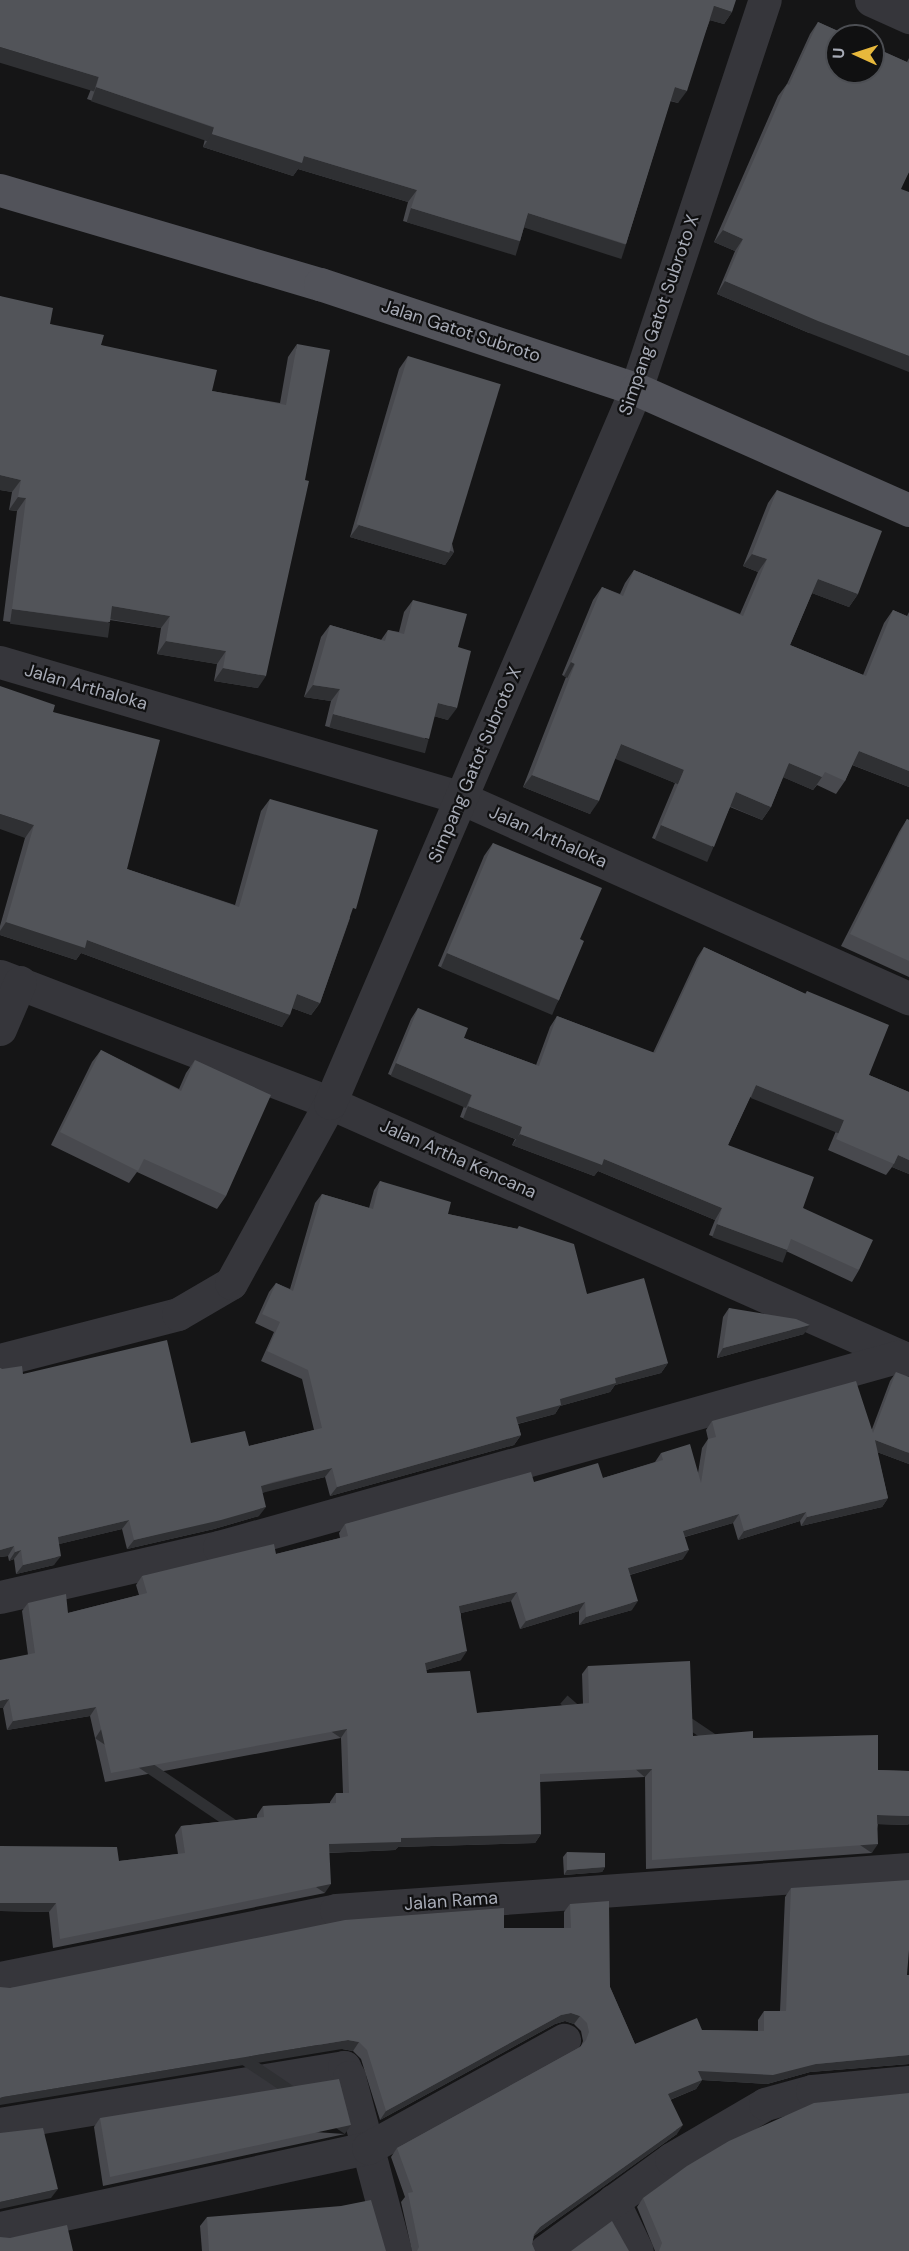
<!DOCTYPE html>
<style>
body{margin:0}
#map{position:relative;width:909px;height:2251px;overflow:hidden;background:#151516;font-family:"DM Sans",sans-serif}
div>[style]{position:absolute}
.minor>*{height:33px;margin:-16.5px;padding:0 16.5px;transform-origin:16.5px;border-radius:16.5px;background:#36363b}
.primary>*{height:33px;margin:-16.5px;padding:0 16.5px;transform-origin:16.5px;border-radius:16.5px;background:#52535a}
.wall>*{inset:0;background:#48494e}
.shaded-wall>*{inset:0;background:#2f3033;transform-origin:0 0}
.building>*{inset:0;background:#525459;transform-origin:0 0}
span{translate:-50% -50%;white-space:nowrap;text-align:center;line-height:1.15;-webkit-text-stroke:4.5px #101011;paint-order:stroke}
.street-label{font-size:18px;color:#a7abb6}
.north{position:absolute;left:825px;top:24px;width:60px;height:60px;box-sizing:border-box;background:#101011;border:2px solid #4c4e53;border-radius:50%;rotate:273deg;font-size:16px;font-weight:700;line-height:24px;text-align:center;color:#a7abb6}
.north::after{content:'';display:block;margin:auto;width:21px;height:27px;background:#e7b83c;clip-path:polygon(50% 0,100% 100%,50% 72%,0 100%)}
</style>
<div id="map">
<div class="minor">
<i style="left:871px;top:0;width:42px;rotate:24.1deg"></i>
<i style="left:0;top:662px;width:481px;rotate:16.4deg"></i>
<i style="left:461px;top:798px;width:491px;rotate:24.1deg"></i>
<i style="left:0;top:976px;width:354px;rotate:21deg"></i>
<i style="left:330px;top:1103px;width:633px;rotate:23.93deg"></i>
<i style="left:0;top:1029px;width:51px;rotate:-66.9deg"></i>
<i style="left:0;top:1360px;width:184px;rotate:-14.5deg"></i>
<i style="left:178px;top:1314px;width:61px;rotate:-30.3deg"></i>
<i style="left:231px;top:1283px;width:205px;rotate:-61.2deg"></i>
<i style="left:330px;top:1103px;width:777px;rotate:-66.8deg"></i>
<i style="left:636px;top:389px;width:410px;rotate:-71.7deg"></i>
<i style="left:0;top:1597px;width:225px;rotate:-12.9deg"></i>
<i style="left:219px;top:1547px;width:707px;rotate:-15.67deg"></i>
<i style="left:0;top:1978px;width:343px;rotate:-11.4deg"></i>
<i style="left:336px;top:1910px;width:574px;rotate:-4.09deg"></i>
<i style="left:0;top:2124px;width:349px;rotate:-9.4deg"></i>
<i style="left:344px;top:2067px;width:11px;rotate:63deg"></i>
<i style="left:349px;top:2077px;width:180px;rotate:75.2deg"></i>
<i style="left:613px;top:2201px;width:55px;rotate:64.4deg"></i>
<i style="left:0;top:2228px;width:377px;rotate:-12.3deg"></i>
<i style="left:368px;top:2148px;width:224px;rotate:-28.9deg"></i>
<i style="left:545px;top:2251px;width:156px;rotate:-36.1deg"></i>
<i style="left:671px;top:2159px;width:109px;rotate:-30.3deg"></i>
<i style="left:765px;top:2104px;width:49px;rotate:-15.5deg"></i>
<i style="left:812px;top:2091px;width:97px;rotate:-5.3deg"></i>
</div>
<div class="primary">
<i style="left:0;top:190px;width:334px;rotate:16.4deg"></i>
<i style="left:320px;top:284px;width:333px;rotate:18.4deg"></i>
<i style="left:636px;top:389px;width:299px;rotate:23.9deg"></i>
</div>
<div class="wall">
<i style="clip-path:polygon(732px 12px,724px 24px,710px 20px,678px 103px,670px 101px,626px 244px,617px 256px,524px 227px,520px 241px,511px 253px,403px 221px,408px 202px,298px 169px,293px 176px,203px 147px,205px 139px,87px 99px,91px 89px,0 62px)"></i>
<i style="clip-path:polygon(818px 22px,907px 62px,909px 58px,909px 172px,809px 333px,717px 294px,735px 251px,714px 242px,778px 96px,787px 84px,810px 34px)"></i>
<i style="clip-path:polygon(0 296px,50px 324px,212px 391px,280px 403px,288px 357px,297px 344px,258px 688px,214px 681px,217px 664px,157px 654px,161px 628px,110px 620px,101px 634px,3px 621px,17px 511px,9px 510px,12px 492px,0 490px)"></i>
<i style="clip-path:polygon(408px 356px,454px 552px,445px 565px,350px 537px,399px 369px)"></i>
<i style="clip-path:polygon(777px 490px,858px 594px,849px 607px,812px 593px,790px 645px,863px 675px,884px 623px,893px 610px,907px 616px,909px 612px,909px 787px,852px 765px,845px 781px,836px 794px,817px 785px,813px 790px,783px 777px,771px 807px,762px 820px,730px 807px,706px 860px,652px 838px,675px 783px,615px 758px,590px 814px,523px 787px,566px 677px,562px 675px,593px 600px,602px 587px,620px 594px,625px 583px,634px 570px,740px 614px,758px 572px,743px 566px,768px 503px)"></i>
<i style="clip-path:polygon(413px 600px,458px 647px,448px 720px,434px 716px,420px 751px,325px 726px,331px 701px,304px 697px,321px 637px,330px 625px,381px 640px,388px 630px,399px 632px,404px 612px)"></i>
<i style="clip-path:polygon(53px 712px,127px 869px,235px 905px,261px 811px,270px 799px,350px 918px,320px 1003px,311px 1015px,292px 1008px,282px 1027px,81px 953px,76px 960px,0 935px,0 926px,25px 838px)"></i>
<i style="clip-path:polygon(907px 819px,909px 820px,909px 977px,841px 946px,899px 832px)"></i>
<i style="clip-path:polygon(493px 843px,580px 939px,559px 1000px,550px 1013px,438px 966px,484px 856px)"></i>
<i style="clip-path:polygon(704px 947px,805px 994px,807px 991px,869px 1075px,909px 1092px,909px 1174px,892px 1167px,886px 1175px,828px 1150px,836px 1131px,750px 1097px,728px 1145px,803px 1208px,859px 1270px,852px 1282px,786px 1251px,779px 1261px,709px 1235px,715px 1220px,598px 1171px,594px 1176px,512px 1145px,515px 1139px,460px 1117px,464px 1106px,388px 1074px,411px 1019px,418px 1008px,464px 1038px,536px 1065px,550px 1027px,557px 1016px,653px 1053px,697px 958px)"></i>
<i style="clip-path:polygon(101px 1050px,179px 1089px,186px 1073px,195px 1060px,226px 1196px,217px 1209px,137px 1172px,129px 1183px,51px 1145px,92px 1062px)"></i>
<i style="clip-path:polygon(380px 1181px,448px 1214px,517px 1229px,519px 1226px,587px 1294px,668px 1363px,661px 1373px,615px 1385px,610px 1392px,560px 1406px,555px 1414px,518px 1424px,521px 1435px,514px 1445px,330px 1496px,325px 1477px,267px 1491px,262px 1493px,259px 1516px,214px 1529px,127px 1549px,122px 1529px,59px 1544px,54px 1565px,16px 1574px,14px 1559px,9px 1561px,8px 1556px,0 1557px,0 1368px,2px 1369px,23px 1374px,191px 1443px,249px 1446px,314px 1430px,302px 1379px,261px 1361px,274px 1332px,255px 1323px,269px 1292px,276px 1283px,290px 1289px,315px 1203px,322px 1194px,369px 1208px,374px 1190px)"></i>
<i style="clip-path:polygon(729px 1308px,804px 1334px,717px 1358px,723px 1317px)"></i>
<i style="clip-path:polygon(896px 1372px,909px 1464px,877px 1452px,888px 1498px,882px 1507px,801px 1526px,800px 1521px,738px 1540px,733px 1523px,685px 1537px,683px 1559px,630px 1575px,632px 1610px,579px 1625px,579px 1611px,520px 1629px,511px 1601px,461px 1613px,461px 1660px,426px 1670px,427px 1673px,477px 1713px,583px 1704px,582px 1674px,588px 1666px,693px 1736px,753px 1738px,878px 1770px,909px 1771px,909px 1823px,908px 1825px,878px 1824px,872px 1853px,646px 1869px,645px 1777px,540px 1782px,541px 1834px,535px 1843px,398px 1847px,395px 1850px,329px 1853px,325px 1893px,53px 1948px,49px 1912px,0 1911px,119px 1861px,178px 1854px,175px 1835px,181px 1826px,257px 1818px,257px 1815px,263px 1806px,330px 1803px,330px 1802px,336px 1793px,343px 1793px,341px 1738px,105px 1782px,90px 1716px,7px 1730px,3px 1708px,28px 1655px,22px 1611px,28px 1603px,68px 1613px,139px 1595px,136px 1585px,142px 1576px,276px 1554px,340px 1538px,339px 1533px,345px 1524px,534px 1482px,603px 1478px,655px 1462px,661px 1453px,698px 1473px,702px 1448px,708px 1439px,706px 1430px,712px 1421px,872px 1429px,890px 1381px)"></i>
<i style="clip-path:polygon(567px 1852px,605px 1867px,602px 1872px,564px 1875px,563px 1857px)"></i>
<i style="clip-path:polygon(791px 1888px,907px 1975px,909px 1975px,909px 2064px,810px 2072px,767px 2084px,702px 2080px,696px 2089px,670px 2100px,677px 2134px,534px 2236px,532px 2244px,535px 2251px,412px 2251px,401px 2202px,405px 2197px,391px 2157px,397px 2148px,580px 2047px,581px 2046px,583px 2041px,581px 2031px,574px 2024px,565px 2021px,555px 2024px,380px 2120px,361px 2059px,353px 2051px,10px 1988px,504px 1928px,564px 1928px,564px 1912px,570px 1904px,610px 1987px,635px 2044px,702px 2030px,758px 2031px,758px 2020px,764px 2011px,780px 2011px,785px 1897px)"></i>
<i style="clip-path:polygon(100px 2118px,345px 2134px,103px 2186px,94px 2127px)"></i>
<i style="clip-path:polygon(643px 2198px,909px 2251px,655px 2251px,637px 2207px)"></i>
<i style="clip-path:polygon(207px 2217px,386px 2251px,202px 2251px,200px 2226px)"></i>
</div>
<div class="shaded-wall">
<i style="clip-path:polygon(714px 6px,732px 12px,724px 24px,705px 19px)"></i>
<i style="left:0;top:47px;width:103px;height:15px;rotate:17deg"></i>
<i style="left:96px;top:87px;width:125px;height:15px;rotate:19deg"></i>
<i style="clip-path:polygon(675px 87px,687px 91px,678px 103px,666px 99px)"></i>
<i style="clip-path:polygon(212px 134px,304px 156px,417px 190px,408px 202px,298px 169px,293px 176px,203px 147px)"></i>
<i style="left:411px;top:208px;width:114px;height:15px;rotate:17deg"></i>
<i style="left:528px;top:213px;width:103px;height:15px;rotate:18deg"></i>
<i style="clip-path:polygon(723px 230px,743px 239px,735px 251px,714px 242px)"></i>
<i style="clip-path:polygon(725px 281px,909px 356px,909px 372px,809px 333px,717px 294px)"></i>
<i style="clip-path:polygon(0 475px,21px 480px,12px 492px,0 490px)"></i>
<i style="clip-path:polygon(18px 497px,26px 498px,17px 511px,9px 510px)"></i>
<i style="clip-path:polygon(359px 525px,454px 552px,445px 565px,350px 537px)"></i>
<i style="clip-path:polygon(752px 554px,767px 559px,758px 572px,743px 566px)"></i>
<i style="clip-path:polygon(818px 579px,858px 594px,849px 607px,809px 592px)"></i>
<i style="clip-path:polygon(112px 606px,170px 616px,161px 628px,103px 618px)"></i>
<i style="left:12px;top:609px;width:99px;height:15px;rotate:8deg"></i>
<i style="clip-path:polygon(166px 641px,226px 651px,217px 664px,157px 654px)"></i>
<i style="left:571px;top:662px;width:4px;height:16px;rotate:27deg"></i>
<i style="clip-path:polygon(223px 668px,266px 676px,258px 688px,214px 681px)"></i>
<i style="clip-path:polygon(313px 685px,340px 689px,331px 701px,304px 697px)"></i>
<i style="clip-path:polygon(438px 703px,457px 708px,448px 720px,429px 715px)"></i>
<i style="left:333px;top:714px;width:99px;height:14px;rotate:15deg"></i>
<i style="left:621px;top:744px;width:68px;height:16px;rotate:22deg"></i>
<i style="clip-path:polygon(859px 751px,909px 771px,909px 787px,850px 764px)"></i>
<i style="clip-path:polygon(789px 763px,822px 777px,813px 790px,780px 776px)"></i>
<i style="clip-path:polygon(532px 775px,599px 801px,590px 814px,523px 787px)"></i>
<i style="clip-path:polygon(736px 792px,771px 807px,762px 820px,727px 805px)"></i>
<i style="clip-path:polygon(0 814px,34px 825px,25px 838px,0 829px)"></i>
<i style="left:661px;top:825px;width:57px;height:16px;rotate:23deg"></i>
<i style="clip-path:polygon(6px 922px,87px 940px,290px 1015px,282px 1027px,81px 953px,76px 960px,0 935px,0 931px)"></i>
<i style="left:447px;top:953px;width:121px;height:16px;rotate:23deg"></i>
<i style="clip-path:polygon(297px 994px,320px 1003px,311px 1015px,289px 1007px)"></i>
<i style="left:396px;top:1063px;width:82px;height:14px;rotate:23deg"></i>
<i style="left:756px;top:1085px;width:95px;height:14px;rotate:22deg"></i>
<i style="left:468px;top:1106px;width:58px;height:14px;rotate:21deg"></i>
<i style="clip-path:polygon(520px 1134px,604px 1159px,722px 1208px,715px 1220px,598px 1171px,594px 1176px,512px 1145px)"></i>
<i style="clip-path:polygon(898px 1155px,909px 1160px,909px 1174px,892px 1167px)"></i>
<i style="left:717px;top:1224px;width:75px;height:14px;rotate:20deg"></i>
<i style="clip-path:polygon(810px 1325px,804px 1334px,717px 1358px,723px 1348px)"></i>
<i style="clip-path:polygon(668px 1363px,661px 1373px,615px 1385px,610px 1392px,560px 1406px,555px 1414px,509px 1426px,516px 1417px,560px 1399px,615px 1378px)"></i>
<i style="clip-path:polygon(521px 1435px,514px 1445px,330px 1496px,337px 1487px)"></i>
<i style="clip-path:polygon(875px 1440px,909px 1453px,909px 1464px,869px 1449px)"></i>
<i style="clip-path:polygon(332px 1468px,325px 1477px,254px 1495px,261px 1486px)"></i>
<i style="clip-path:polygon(888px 1498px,882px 1507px,801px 1526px,807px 1517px)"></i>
<i style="clip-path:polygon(266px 1507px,259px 1516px,214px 1529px,127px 1549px,134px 1540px)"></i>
<i style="clip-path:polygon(806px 1512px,800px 1521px,738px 1540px,744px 1531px)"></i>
<i style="clip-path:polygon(739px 1514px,733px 1523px,677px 1539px,683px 1531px)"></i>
<i style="clip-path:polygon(129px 1520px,122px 1529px,51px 1546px,58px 1537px)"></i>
<i style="clip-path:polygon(14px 1546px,8px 1556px,0 1557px,0 1550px)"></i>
<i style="clip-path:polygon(21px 1550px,14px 1559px,9px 1561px,15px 1552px)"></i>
<i style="clip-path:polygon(689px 1550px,683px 1559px,622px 1577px,628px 1568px)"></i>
<i style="clip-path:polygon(61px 1556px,54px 1565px,16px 1574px,23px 1565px)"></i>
<i style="clip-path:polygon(517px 1592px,511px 1601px,453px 1615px,459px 1606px)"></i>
<i style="clip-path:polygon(638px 1601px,632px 1610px,579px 1625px,586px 1617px)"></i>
<i style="clip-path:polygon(585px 1602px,579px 1611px,520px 1629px,526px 1621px)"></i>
<i style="clip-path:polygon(467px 1651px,461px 1660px,419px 1672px,425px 1663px)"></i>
<i style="clip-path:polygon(9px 1699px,3px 1708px,0 1708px,0 1701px)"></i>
<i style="clip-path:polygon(96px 1707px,90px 1716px,7px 1730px,13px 1721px)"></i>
<i style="left:347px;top:1729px;width:11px;height:240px;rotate:124deg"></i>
<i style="left:652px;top:1769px;width:11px;height:112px;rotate:131deg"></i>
<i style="clip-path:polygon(877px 1815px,909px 1816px,909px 1823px,908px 1825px,871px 1824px)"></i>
<i style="clip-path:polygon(541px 1834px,535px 1843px,398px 1847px,395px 1850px,323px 1853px,329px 1844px,401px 1838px)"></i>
<i style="left:878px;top:1844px;width:11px;height:227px;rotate:124deg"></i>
<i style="clip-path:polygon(605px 1867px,602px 1872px,564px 1875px,567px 1870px)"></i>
<i style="left:331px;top:1884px;width:11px;height:277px;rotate:124deg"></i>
<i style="clip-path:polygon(0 1903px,56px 1903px,49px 1912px,0 1911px)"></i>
<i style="clip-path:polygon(571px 2013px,580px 2016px,574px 2024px,565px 2021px,555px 2024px,380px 2120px,386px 2111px,561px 2015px)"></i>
<i style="clip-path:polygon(348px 2040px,359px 2042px,353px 2051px,342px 2049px,0 2105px,0 2098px,3px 2097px)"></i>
<i style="clip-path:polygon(909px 2055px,909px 2064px,810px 2072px,767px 2084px,702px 2080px,696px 2089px,662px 2103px,668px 2094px,698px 2071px,816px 2064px)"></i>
<i style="left:351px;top:2125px;width:11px;height:247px;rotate:124deg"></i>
<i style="clip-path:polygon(683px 2125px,677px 2134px,534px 2236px,528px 2243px,540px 2227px)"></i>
<i style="clip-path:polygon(58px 2189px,51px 2198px,0 2209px,0 2202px)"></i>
</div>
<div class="building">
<i style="clip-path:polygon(0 0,736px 0,732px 12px,714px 6px,687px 91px,675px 87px,626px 244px,528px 213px,520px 241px,411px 208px,417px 190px,304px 156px,302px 163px,212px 134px,214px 127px,96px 87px,99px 77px,0 47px)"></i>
<i style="clip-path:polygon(818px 22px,849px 36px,837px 36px,837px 72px,873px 72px,873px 47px,909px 63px,909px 172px,901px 189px,909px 192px,909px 356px,818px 321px,725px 281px,743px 239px,723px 230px,787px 84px,789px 85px)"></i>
<i style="clip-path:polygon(0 296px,53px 308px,50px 324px,104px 335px,101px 345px,217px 370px,212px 391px,286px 405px,297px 344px,330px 350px,305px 480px,309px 481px,266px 676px,223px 668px,226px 651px,166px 641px,170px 616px,112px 606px,110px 622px,12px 609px,26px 498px,18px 497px,21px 480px,0 475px)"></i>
<i style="left:408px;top:356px;width:97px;height:176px;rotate:17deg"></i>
<i style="clip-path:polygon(777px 490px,882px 531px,858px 594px,818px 579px,790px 645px,866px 676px,893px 610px,909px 617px,909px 771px,859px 751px,845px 781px,825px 772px,822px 777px,789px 763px,771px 807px,736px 792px,714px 847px,661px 825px,684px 770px,621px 744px,599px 801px,532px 775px,575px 664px,571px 662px,602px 587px,623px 596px,634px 570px,743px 616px,767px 559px,752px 554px)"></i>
<i style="clip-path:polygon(413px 600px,467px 614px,458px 647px,471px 651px,457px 708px,438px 703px,429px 739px,333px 714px,340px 689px,313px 685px,330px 625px,385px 641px,388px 630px,404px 634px)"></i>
<i style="clip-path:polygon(0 686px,55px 705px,53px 712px,160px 740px,127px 869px,239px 907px,270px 799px,378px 830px,356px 909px,353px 908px,320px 1003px,297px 994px,290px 1015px,87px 940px,85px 948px,6px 922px,34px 825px,0 814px)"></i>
<i style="clip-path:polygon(907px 819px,909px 820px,909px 961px,850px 934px)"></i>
<i style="clip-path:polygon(493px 843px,602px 888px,580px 939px,584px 941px,559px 1000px,447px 953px)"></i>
<i style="clip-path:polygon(704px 947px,806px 994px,807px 991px,889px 1025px,869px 1075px,909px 1092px,909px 1160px,898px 1155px,894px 1164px,836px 1139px,844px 1120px,756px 1085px,728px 1145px,814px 1177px,803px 1208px,873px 1240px,859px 1270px,791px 1239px,787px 1250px,717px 1224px,722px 1208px,604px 1159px,602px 1165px,520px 1134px,522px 1127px,468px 1106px,472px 1095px,396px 1063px,418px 1008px,468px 1028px,464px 1038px,539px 1066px,557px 1016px,655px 1053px)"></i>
<i style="clip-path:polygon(101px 1050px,181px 1091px,195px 1060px,271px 1095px,226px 1196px,144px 1159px,138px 1171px,60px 1132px)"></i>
<i style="clip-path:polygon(380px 1181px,451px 1202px,448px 1214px,518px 1229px,519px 1226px,574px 1244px,587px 1294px,644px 1278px,668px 1363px,615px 1378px,616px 1383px,560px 1399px,561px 1405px,516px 1417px,521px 1435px,337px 1487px,332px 1468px,273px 1482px,261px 1486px,266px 1507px,221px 1520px,134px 1540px,129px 1520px,58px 1537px,61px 1556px,23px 1565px,21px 1550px,15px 1552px,14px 1546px,0 1550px,0 1368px,2px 1369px,22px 1366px,23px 1374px,167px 1340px,191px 1443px,245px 1431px,249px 1446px,322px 1428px,308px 1370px,267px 1351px,280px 1322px,262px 1314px,276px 1283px,293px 1291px,322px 1194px,373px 1209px)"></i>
<i style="clip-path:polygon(729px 1308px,796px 1319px,810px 1325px,723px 1348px)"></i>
<i style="clip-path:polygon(896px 1372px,909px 1377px,909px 1453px,875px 1440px,888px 1498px,807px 1517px,806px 1512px,744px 1531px,739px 1514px,683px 1531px,689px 1550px,628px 1568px,638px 1601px,586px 1617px,585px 1602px,526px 1621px,517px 1592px,459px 1606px,467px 1651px,425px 1663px,427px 1673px,470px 1671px,477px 1713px,589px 1703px,588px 1666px,690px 1661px,693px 1736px,753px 1731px,753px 1738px,878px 1735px,878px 1770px,909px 1771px,909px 1816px,877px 1815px,878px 1844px,652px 1860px,652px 1769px,540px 1774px,541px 1834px,401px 1838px,401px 1842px,329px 1844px,331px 1884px,60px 1939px,56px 1903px,0 1903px,0 1846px,117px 1847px,119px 1861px,185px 1853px,181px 1826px,264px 1817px,263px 1806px,336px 1803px,336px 1793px,349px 1793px,347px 1729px,111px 1773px,96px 1707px,13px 1721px,9px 1699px,0 1701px,0 1660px,35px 1653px,28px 1603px,66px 1594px,68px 1613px,147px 1593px,142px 1576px,274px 1544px,276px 1554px,348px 1536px,345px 1524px,531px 1472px,534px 1482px,598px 1463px,603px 1478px,663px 1460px,661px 1453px,690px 1444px,701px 1483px,708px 1439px,716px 1437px,712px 1421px,856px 1381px,873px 1433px)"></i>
<i style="clip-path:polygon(567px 1852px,605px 1853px,605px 1867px,567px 1870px)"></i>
<i style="clip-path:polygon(909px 1880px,909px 1950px,907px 1975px,909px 1975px,909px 2055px,816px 2064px,773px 2075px,698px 2071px,702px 2080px,668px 2094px,683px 2125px,540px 2227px,534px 2234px,532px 2244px,535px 2251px,417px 2251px,419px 2247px,408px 2193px,413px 2192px,397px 2148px,580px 2047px,586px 2040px,589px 2032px,587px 2023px,580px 2016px,571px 2013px,561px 2015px,386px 2111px,367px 2050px,359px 2042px,348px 2040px,3px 2097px,0 2098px,0 1987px,10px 1988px,345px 1920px,504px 1908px,504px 1928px,571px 1928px,570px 1904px,609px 1901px,610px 1987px,635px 2044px,697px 2018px,702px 2030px,764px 2031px,764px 2011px,786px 2011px,791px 1888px)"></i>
<i style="clip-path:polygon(339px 2079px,351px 2125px,110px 2177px,100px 2118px)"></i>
<i style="clip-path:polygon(909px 2093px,909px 2251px,659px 2251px,662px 2243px,643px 2198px,687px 2166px,729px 2141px,814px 2103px)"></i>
<i style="clip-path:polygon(43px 2128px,58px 2189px,0 2202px,0 2133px)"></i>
<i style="clip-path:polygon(371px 2200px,386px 2251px,209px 2251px,207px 2217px,341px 2206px)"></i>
<i style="clip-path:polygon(612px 2221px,629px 2251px,571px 2251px)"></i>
<i style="clip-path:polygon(67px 2225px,73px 2251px,0 2251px,0 2237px,10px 2238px)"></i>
</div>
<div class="street-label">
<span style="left:659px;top:315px;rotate:-71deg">Simpang Gatot Subroto X</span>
<span style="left:461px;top:331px;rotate:18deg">Jalan Gatot Subroto</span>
<span style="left:86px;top:687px;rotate:16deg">Jalan Arthaloka</span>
<span style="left:475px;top:765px;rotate:-67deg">Simpang Gatot Subroto X</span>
<span style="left:548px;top:837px;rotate:24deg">Jalan Arthaloka</span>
<span style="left:458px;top:1159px;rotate:24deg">Jalan Artha Kencana</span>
<span style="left:451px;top:1901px;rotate:-4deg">Jalan Rama</span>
</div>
<div class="north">U</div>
</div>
